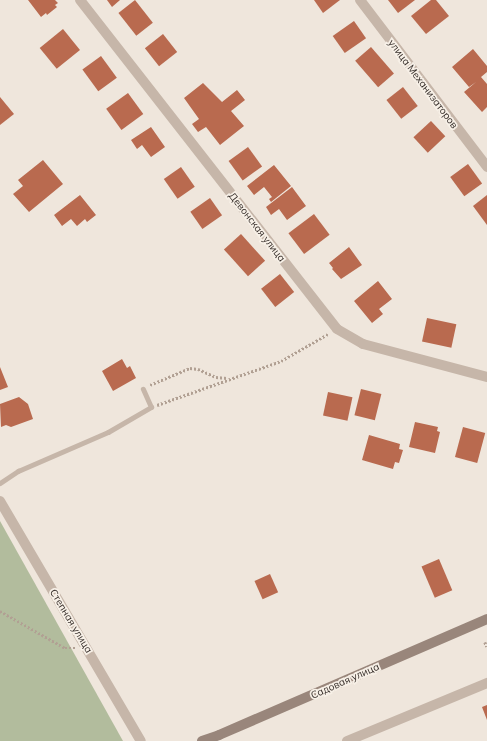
<!DOCTYPE html>
<meta charset="utf-8">
<style>
body{margin:0}
#map{position:relative;width:487px;height:741px;overflow:hidden;background:#efe6dc;font-family:Mulish,sans-serif}
div>[style]{position:absolute}
.green>*{inset:0;background:#b2bc9d}
.building>*{inset:0;background:#b96a4f;transform-origin:0 0}
.path>*{height:2.5px;margin-top:-1.25px;transform-origin:0;background:repeating-linear-gradient(90deg,#b1a093 0 2px,transparent 0 4px)}
.lane>*{height:5px;margin:-2.5px;padding:0 2.5px;transform-origin:2.5px;border-radius:2.5px;background:#c6b6a9}
.street>*{height:10px;margin:-5px;padding:0 5px;transform-origin:5px;border-radius:5px;background:#c6b6a9}
.secondary>*{height:10px;margin:-5px;padding:0 5px;transform-origin:5px;border-radius:5px;background:#99867b}
span{translate:-50% -50%;white-space:nowrap;text-align:center;line-height:1.15;-webkit-text-stroke:3.5px #f7f0e7;paint-order:stroke}
.street-label{font-size:10px;color:#342c28}
</style>
<div id="map">
<div class="green">
<i style="clip-path:polygon(0 521px,123px 741px,0 741px)"></i>
</div>
<div class="building">
<i style="clip-path:polygon(28px 0,55px 0,58px 3px,55px 5px,57px 7px,47px 15px,46px 13px,41px 17px)"></i>
<i style="clip-path:polygon(107px 0,120px 0,112px 7px)"></i>
<i style="left:135px;top:0;width:29px;height:21px;rotate:52deg"></i>
<i style="clip-path:polygon(314px 0,340px 0,323px 13px)"></i>
<i style="clip-path:polygon(388px 0,415px 0,398px 13px)"></i>
<i style="clip-path:polygon(431px 0,436px 0,449px 16px,426px 34px,411px 16px)"></i>
<i style="left:354px;top:21px;width:21px;height:26px;rotate:55deg"></i>
<i style="left:63px;top:29px;width:27px;height:30px;rotate:51deg"></i>
<i style="left:163px;top:34px;width:23px;height:23px;rotate:52deg"></i>
<i style="left:371px;top:47px;width:35px;height:21px;rotate:49deg"></i>
<i style="clip-path:polygon(473px 49px,487px 66px,487px 72px,481px 77px,487px 84px,487px 107px,482px 112px,464px 92px,476px 82px,469px 87px,452px 67px)"></i>
<i style="left:101px;top:56px;width:27px;height:23px;rotate:54deg"></i>
<i style="clip-path:polygon(203px 83px,222px 102px,237px 90px,245px 100px,231px 111px,244px 126px,220px 145px,206px 127px,198px 132px,192px 124px,199px 119px,184px 98px)"></i>
<i style="left:403px;top:87px;width:24px;height:21px;rotate:52deg"></i>
<i style="left:128px;top:93px;width:26px;height:27px;rotate:54deg"></i>
<i style="clip-path:polygon(0 97px,14px 114px,0 125px)"></i>
<i style="left:431px;top:121px;width:21px;height:24px;rotate:47deg"></i>
<i style="clip-path:polygon(151px 127px,165px 147px,151px 157px,142px 145px,137px 149px,131px 140px)"></i>
<i style="left:248px;top:147px;width:24px;height:24px;rotate:54deg"></i>
<i style="clip-path:polygon(43px 160px,63px 184px,29px 212px,13px 194px,23px 186px,18px 180px)"></i>
<i style="left:468px;top:164px;width:24px;height:22px;rotate:54deg"></i>
<i style="clip-path:polygon(274px 165px,291px 186px,271px 202px,269px 199px,272px 197px,264px 187px,254px 195px,247px 186px)"></i>
<i style="left:181px;top:167px;width:24px;height:21px;rotate:55deg"></i>
<i style="clip-path:polygon(292px 187px,306px 206px,287px 220px,279px 209px,271px 215px,266px 207px)"></i>
<i style="clip-path:polygon(80px 195px,96px 215px,87px 222px,85px 219px,77px 226px,71px 219px,62px 226px,54px 215px)"></i>
<i style="clip-path:polygon(487px 195px,487px 225px,473px 206px)"></i>
<i style="left:210px;top:198px;width:21px;height:24px;rotate:55deg"></i>
<i style="left:314px;top:214px;width:26px;height:32px;rotate:53deg"></i>
<i style="left:241px;top:234px;width:36px;height:23px;rotate:48deg"></i>
<i style="clip-path:polygon(349px 247px,362px 265px,341px 279px,332px 269px,333px 268px,329px 263px)"></i>
<i style="left:280px;top:274px;width:23px;height:24px;rotate:52deg"></i>
<i style="clip-path:polygon(378px 281px,392px 299px,379px 309px,383px 314px,372px 323px,354px 301px)"></i>
<i style="left:427px;top:318px;width:30px;height:24px;rotate:12deg"></i>
<i style="clip-path:polygon(122px 359px,127px 368px,130px 366px,136px 378px,113px 391px,102px 371px)"></i>
<i style="clip-path:polygon(0 367px,8px 387px,0 390px)"></i>
<i style="left:361px;top:389px;width:21px;height:27px;rotate:14deg"></i>
<i style="left:328px;top:392px;width:25px;height:24px;rotate:12deg"></i>
<i style="clip-path:polygon(19px 397px,28px 404px,33px 419px,11px 427px,6px 425px,1px 427px,0 404px)"></i>
<i style="clip-path:polygon(415px 422px,438px 427px,437px 431px,440px 432px,435px 453px,409px 447px)"></i>
<i style="left:463px;top:427px;width:23px;height:31px;rotate:15deg"></i>
<i style="clip-path:polygon(369px 435px,400px 444px,399px 449px,403px 450px,399px 463px,395px 462px,393px 469px,362px 460px)"></i>
<i style="left:439px;top:559px;width:34px;height:19px;rotate:67deg"></i>
<i style="left:270px;top:574px;width:20px;height:17px;rotate:66deg"></i>
<i style="clip-path:polygon(487px 705px,487px 720px,482px 707px)"></i>
</div>
<div class="path">
<i style="left:150px;top:385px;width:43px;rotate:-23deg"></i>
<i style="left:190px;top:368px;width:8px;rotate:7deg"></i>
<i style="left:198px;top:369px;width:20px;rotate:24deg"></i>
<i style="left:216px;top:377px;width:11px;rotate:5deg"></i>
<i style="left:157px;top:405px;width:132px;rotate:-19.5deg"></i>
<i style="left:281px;top:361px;width:54px;rotate:-29.9deg"></i>
<i style="left:0;top:611px;width:75px;rotate:29.6deg"></i>
<i style="left:65px;top:648px;width:10px"></i>
<i style="left:485px;top:642px;width:5px;rotate:68deg"></i>
</div>
<div class="lane">
<i style="left:0;top:483px;width:22px;rotate:-34deg"></i>
<i style="left:18px;top:471px;width:98px;rotate:-23.4deg"></i>
<i style="left:108px;top:432px;width:50px;rotate:-30.2deg"></i>
<i style="left:151px;top:407px;width:20px;rotate:-114deg"></i>
</div>
<div class="street">
<i style="left:80px;top:0;width:417px;rotate:52deg"></i>
<i style="left:337px;top:329px;width:30px;rotate:30deg"></i>
<i style="left:363px;top:344px;width:128px;rotate:14.9deg"></i>
<i style="left:360px;top:0;width:210px;rotate:52.7deg"></i>
<i style="left:0;top:501px;width:278px;rotate:59.6deg"></i>
<i style="left:347px;top:741px;width:152px;rotate:-22.5deg"></i>
</div>
<div class="secondary">
<i style="left:202px;top:741px;width:18px;rotate:-19deg"></i>
<i style="left:219px;top:735px;width:292px;rotate:-23.4deg"></i>
</div>
<div class="street-label">
<span style="left:423px;top:84px;rotate:53deg">улица Механизаторов</span>
<span style="left:257px;top:227px;rotate:52deg">Девонская улица</span>
<span style="left:71px;top:621px;rotate:59deg">Степная улица</span>
<span style="left:345px;top:681px;rotate:-24deg">Садовая улица</span>
</div>
</div>
